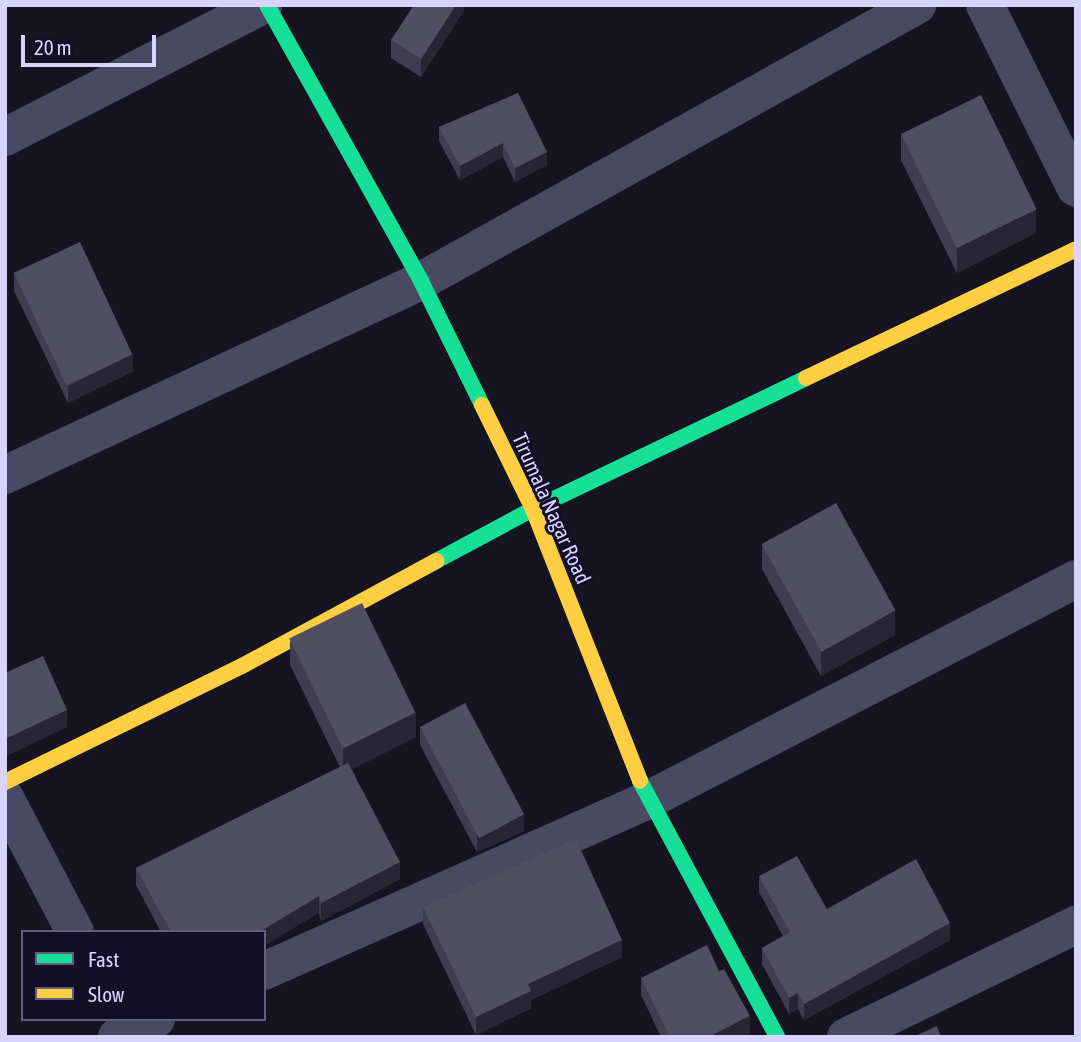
<!DOCTYPE html>
<style>
body{margin:0}
#map{position:relative;width:1081px;height:1042px;overflow:hidden;background:#161421;font-family:"Asap Condensed",sans-serif}
div>[style]{position:absolute}
.street>*{height:38px;margin:-19px;padding:0 19px;transform-origin:19px;border-radius:19px;background:#4a4962}
.fast>*{height:16px;margin:-8px;padding:0 8px;transform-origin:8px;border-radius:8px;background:#16e098}
.slow>*{height:16px;margin:-8px;padding:0 8px;transform-origin:8px;border-radius:8px;background:#ffcf43}
.wall>*{inset:0;background:#403d50}
.shaded-wall>*{inset:0;background:#282635}
.building>*{inset:0;background:#504e63;transform-origin:0 0}
span{translate:-50% -50%;white-space:nowrap;text-align:center;line-height:1.15;-webkit-text-stroke:6px #130f26;paint-order:stroke}
.street-label{font-size:21px;color:#d9d4ff}
.frame{position:absolute;inset:0;border:7px solid #d9d4ff;pointer-events:none}
.legend{position:absolute;left:21px;top:930px;width:245px;height:91px;box-sizing:border-box;background:#130f26;border:2px solid #625e7d;margin:0;padding:9px 12px;list-style:none;font-size:21px;color:#d9d4ff}
.legend li{display:flex;align-items:center;gap:14px;height:35px}
.legend b{width:35px;border:2px solid #625e7d}
.scale{position:absolute;left:21px;top:35px;width:135px;height:32px;box-sizing:border-box;border:4px solid #d9d4ff;border-top:0;padding-left:9px;font-size:21px;line-height:24px;white-space:nowrap;color:#d9d4ff;-webkit-text-stroke:5px #130f26;paint-order:stroke}
</style>
<div id="map">
<div class="street">
<i style="left:985px;top:5px;width:204px;rotate:63.6deg"></i>
<i style="left:5px;top:137px;width:290px;rotate:-27.1deg"></i>
<i style="left:5px;top:475px;width:459px;rotate:-25deg"></i>
<i style="left:421px;top:281px;width:568px;rotate:-29.09deg"></i>
<i style="left:5px;top:798px;width:151px;rotate:62.4deg"></i>
<i style="left:264px;top:971px;width:420px;rotate:-24deg"></i>
<i style="left:648px;top:800px;width:482px;rotate:-27.3deg"></i>
<i style="left:117px;top:1037px;width:43px;rotate:-24.8deg"></i>
<i style="left:846px;top:1037px;width:256px;rotate:-26deg"></i>
</div>
<div class="fast">
<i style="left:267px;top:5px;width:316px;rotate:60.8deg"></i>
<i style="left:421px;top:281px;width:138px;rotate:63.8deg"></i>
<i style="left:436px;top:561px;width:110px;rotate:-28.2deg"></i>
<i style="left:533px;top:509px;width:303px;rotate:-25.6deg"></i>
<i style="left:640px;top:781px;width:290px;rotate:61.8deg"></i>
</div>
<div class="slow">
<i style="left:806px;top:378px;width:299px;rotate:-25.5deg"></i>
<i style="left:482px;top:405px;width:116px;rotate:63.9deg"></i>
<i style="left:533px;top:509px;width:292px;rotate:68.5deg"></i>
<i style="left:5px;top:782px;width:264px;rotate:-26.1deg"></i>
<i style="left:242px;top:666px;width:221px;rotate:-28.4deg"></i>
</div>
<div class="wall">
<i style="clip-path:polygon(464px 5px,464px 10px,421px 77px,391px 58px,391px 40px)"></i>
<i style="clip-path:polygon(518px 93px,547px 165px,515px 182px,503px 157px,460px 180px,439px 141px,439px 127px)"></i>
<i style="clip-path:polygon(901px 135px,1036px 233px,957px 273px,901px 160px)"></i>
<i style="clip-path:polygon(14px 274px,133px 371px,68px 403px,14px 291px)"></i>
<i style="clip-path:polygon(762px 545px,895px 635px,821px 676px,762px 569px)"></i>
<i style="clip-path:polygon(290px 641px,416px 737px,352px 769px,400px 879px,321px 921px,319px 913px,264px 932px,161px 932px,136px 885px,136px 868px,340px 767px,290px 665px)"></i>
<i style="clip-path:polygon(420px 728px,524px 831px,477px 852px,420px 745px)"></i>
<i style="clip-path:polygon(759px 876px,827px 909px,950px 940px,804px 1020px,798px 1009px,789px 1014px,762px 964px,762px 948px,783px 936px,759px 892px)"></i>
<i style="clip-path:polygon(423px 907px,622px 957px,531px 1000px,531px 1008px,476px 1035px,423px 924px)"></i>
<i style="clip-path:polygon(641px 978px,750px 1033px,743px 1037px,661px 1037px,641px 995px)"></i>
</div>
<div class="shaded-wall">
<i style="clip-path:polygon(456px 5px,464px 5px,464px 10px,421px 77px,421px 59px)"></i>
<i style="clip-path:polygon(503px 143px,503px 157px,460px 180px,460px 166px)"></i>
<i style="clip-path:polygon(547px 152px,547px 165px,515px 182px,515px 168px)"></i>
<i style="clip-path:polygon(1036px 209px,1036px 233px,957px 273px,957px 248px)"></i>
<i style="clip-path:polygon(133px 354px,133px 371px,68px 403px,68px 386px)"></i>
<i style="clip-path:polygon(895px 611px,895px 635px,821px 676px,821px 652px)"></i>
<i style="clip-path:polygon(67px 710px,67px 727px,5px 757px,5px 739px)"></i>
<i style="clip-path:polygon(416px 712px,416px 737px,343px 774px,343px 749px)"></i>
<i style="clip-path:polygon(524px 814px,524px 831px,477px 852px,477px 835px)"></i>
<i style="clip-path:polygon(400px 862px,400px 879px,321px 921px,321px 903px)"></i>
<i style="clip-path:polygon(319px 896px,319px 913px,264px 946px,264px 932px,259px 932px)"></i>
<i style="clip-path:polygon(950px 923px,950px 940px,804px 1020px,804px 1004px)"></i>
<i style="clip-path:polygon(622px 940px,622px 957px,531px 1000px,531px 1008px,476px 1035px,476px 1017px,528px 984px)"></i>
<i style="clip-path:polygon(798px 993px,798px 1009px,789px 1014px,789px 998px)"></i>
<i style="clip-path:polygon(750px 1016px,750px 1033px,743px 1037px,708px 1037px)"></i>
</div>
<div class="building">
<i style="clip-path:polygon(414px 5px,456px 5px,421px 59px,391px 40px)"></i>
<i style="clip-path:polygon(518px 93px,547px 152px,515px 168px,503px 143px,460px 166px,439px 127px)"></i>
<i style="left:981px;top:95px;width:127px;height:89px;rotate:64deg"></i>
<i style="left:80px;top:242px;width:124px;height:73px;rotate:65deg"></i>
<i style="left:836px;top:503px;width:123px;height:85px;rotate:61deg"></i>
<i style="left:362px;top:603px;width:122px;height:81px;rotate:64deg"></i>
<i style="clip-path:polygon(43px 656px,67px 710px,5px 739px,5px 673px)"></i>
<i style="left:465px;top:703px;width:126px;height:51px;rotate:62deg"></i>
<i style="clip-path:polygon(348px 763px,400px 862px,321px 903px,319px 896px,259px 932px,171px 932px,136px 868px)"></i>
<i style="clip-path:polygon(576px 839px,622px 940px,528px 984px,531px 991px,476px 1017px,423px 907px)"></i>
<i style="clip-path:polygon(797px 856px,827px 909px,916px 859px,950px 923px,804px 1004px,798px 993px,789px 998px,762px 948px,790px 932px,759px 876px)"></i>
<i style="clip-path:polygon(707px 945px,719px 971px,724px 969px,750px 1016px,708px 1037px,670px 1037px,641px 978px)"></i>
<i style="clip-path:polygon(937px 1026px,941px 1037px,913px 1037px)"></i>
</div>
<div class="street-label">
<span style="left:552px;top:508px;rotate:66deg">Tirumala Nagar Road</span>
</div>
<div class="frame"></div>
<ul class="legend">
<li><b style="height:9px;background:#16e098"></b>Fast</li>
<li><b style="height:9px;background:#ffcf43"></b>Slow</li>
</ul>
<div class="scale">20 m</div>
</div>
